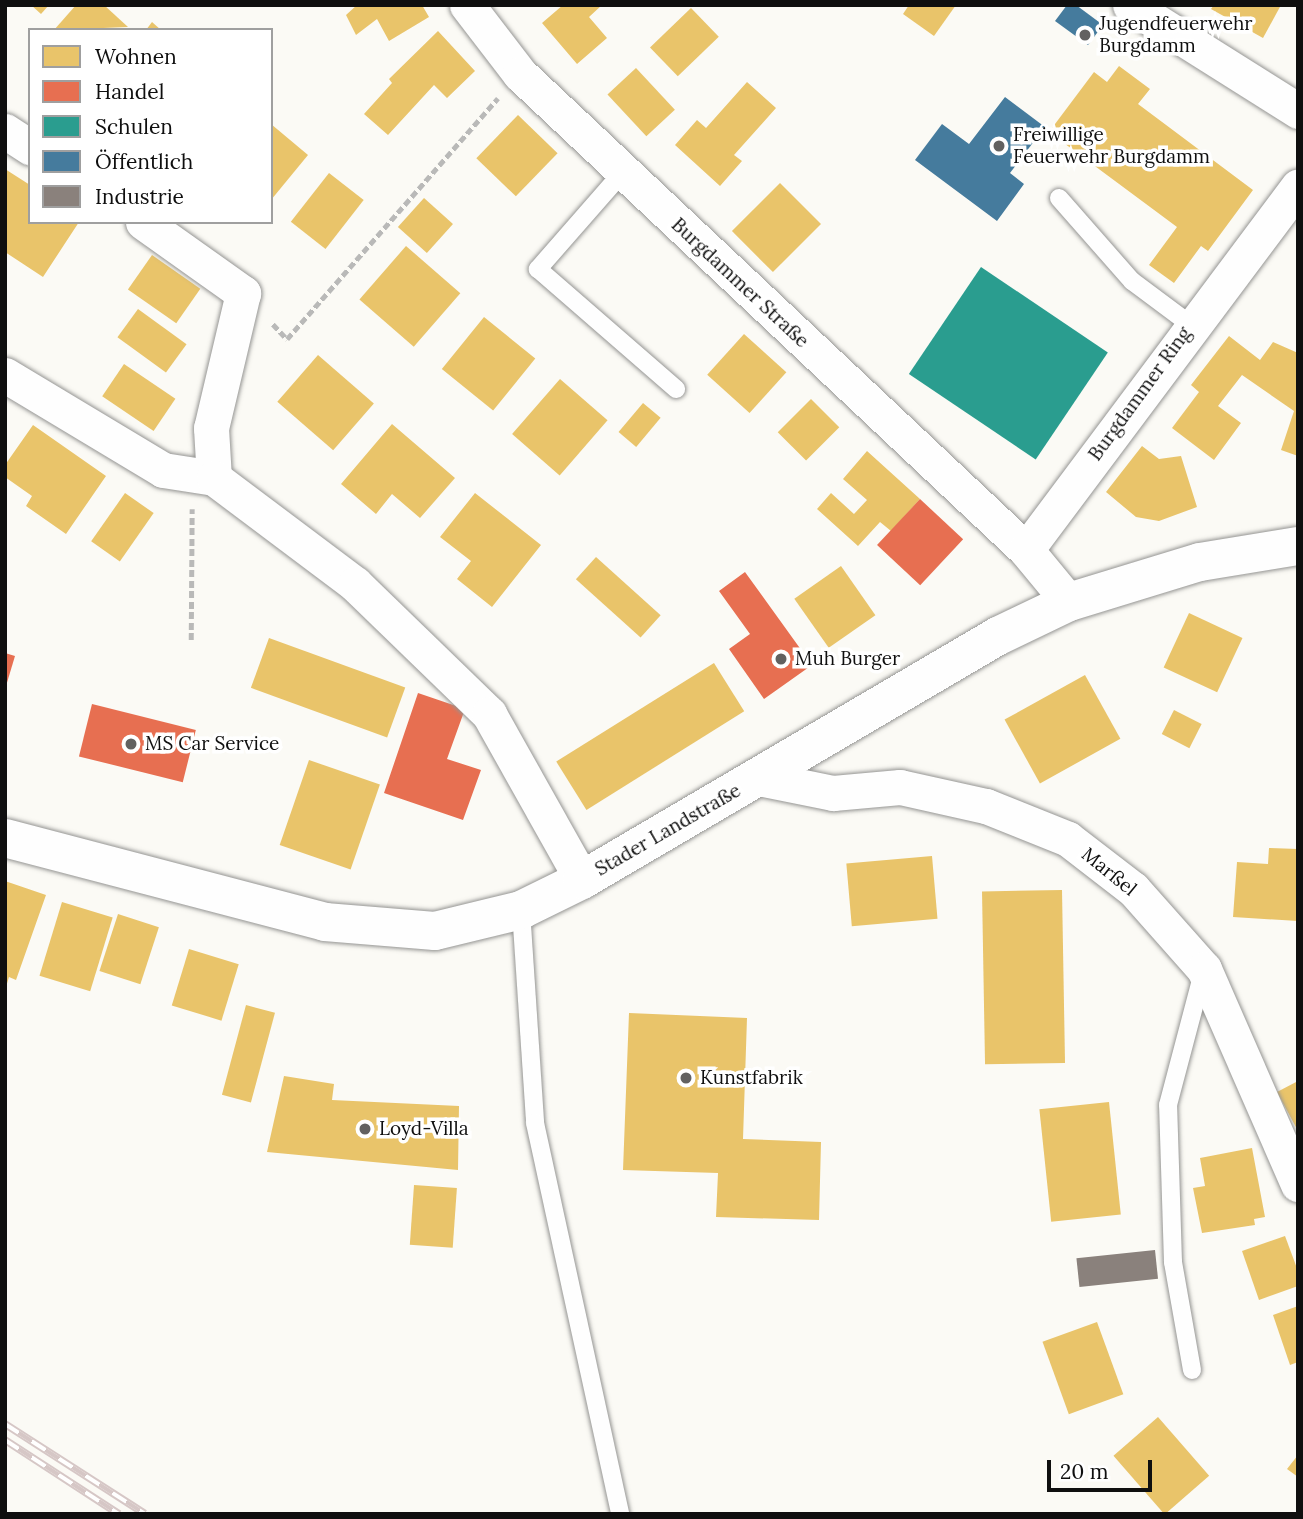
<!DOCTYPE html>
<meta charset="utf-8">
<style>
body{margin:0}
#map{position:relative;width:1303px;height:1519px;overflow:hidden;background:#fbfaf5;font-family:Lora,serif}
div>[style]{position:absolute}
.homes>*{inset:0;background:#e9c46a;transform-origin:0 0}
.shops>*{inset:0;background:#e76f51;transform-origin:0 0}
.schools>*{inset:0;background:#2a9d8f;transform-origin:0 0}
.public>*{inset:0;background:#457b9d}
.industry>*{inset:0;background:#8a817c;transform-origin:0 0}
.path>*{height:4.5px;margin-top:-2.25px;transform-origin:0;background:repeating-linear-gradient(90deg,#b9b9b8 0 7px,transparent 0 10.5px)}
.roads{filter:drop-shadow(0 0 2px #959593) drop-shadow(0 0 2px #959593)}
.service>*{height:18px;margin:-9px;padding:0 9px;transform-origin:9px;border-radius:9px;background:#fefefe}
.minor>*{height:35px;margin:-17.5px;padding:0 17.5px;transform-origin:17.5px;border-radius:17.5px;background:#fefefe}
.tertiary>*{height:38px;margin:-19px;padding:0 19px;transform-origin:19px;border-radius:19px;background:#fefefe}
.rail>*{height:8px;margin-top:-4px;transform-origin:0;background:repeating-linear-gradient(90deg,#fff 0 16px,#d6c7c6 0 32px);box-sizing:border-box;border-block:2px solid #d6c7c6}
.dots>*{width:19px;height:19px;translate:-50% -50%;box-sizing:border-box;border:4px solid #fff;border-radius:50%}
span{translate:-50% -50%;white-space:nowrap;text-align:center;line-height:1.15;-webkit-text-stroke:7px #fff;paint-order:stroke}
.poi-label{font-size:19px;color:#0f0f0f}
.left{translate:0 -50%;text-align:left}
.street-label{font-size:19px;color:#0f0f0f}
.frame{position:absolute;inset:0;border:7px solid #0f0f0f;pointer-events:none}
.legend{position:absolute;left:28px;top:28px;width:245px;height:196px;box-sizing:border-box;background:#fff;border:2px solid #9f9f9f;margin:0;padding:9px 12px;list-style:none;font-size:21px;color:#0f0f0f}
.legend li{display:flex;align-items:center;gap:14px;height:35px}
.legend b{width:35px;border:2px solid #9f9f9f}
.scale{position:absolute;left:1047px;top:1460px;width:105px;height:32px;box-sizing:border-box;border:4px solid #0f0f0f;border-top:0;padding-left:9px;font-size:21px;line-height:24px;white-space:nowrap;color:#0f0f0f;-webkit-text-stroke:5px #fff;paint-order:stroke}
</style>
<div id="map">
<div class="homes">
<i style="clip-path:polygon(31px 5px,49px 5px,41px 14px)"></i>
<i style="clip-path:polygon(76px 5px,104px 5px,128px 27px,54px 30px)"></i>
<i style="clip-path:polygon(357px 5px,422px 5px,429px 17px,389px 41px,377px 19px,356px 35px,346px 15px)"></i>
<i style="clip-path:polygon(563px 5px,602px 5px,589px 17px,607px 38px,577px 64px,542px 23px)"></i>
<i style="clip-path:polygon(909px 5px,956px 5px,934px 36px,903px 14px)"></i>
<i style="clip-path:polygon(1214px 5px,1281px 5px,1263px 38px,1211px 9px)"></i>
<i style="left:691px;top:8px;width:40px;height:57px;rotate:46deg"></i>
<i style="clip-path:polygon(152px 22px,161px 30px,146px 30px)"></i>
<i style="clip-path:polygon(438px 31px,475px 71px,447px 98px,434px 85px,388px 135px,364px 114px,392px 83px,389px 79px)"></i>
<i style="clip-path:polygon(1119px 66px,1150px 89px,1138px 104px,1253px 190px,1208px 251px,1201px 246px,1174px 283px,1149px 265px,1177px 227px,1049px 132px,1094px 72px,1107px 82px)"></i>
<i style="left:636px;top:68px;width:57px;height:39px;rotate:47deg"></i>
<i style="clip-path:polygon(747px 82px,776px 108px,734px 155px,742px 161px,720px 186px,675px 145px,697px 120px,706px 128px)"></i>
<i style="left:518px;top:115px;width:55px;height:60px;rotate:44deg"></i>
<i style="clip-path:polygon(271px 124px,308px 155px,271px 200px)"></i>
<i style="clip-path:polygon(5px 169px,30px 185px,30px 222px,79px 222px,43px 277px,5px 252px)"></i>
<i style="left:329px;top:173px;width:44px;height:62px;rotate:38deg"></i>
<i style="left:780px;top:183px;width:58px;height:68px;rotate:45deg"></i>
<i style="left:424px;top:198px;width:39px;height:39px;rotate:42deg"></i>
<i style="left:406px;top:246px;width:72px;height:71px;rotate:41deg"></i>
<i style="left:152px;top:255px;width:59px;height:42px;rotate:35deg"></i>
<i style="left:138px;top:309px;width:60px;height:35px;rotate:36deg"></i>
<i style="left:484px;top:317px;width:66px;height:67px;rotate:39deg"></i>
<i style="left:744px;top:334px;width:57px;height:55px;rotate:42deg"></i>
<i style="clip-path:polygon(1229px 336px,1260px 360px,1273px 342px,1298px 353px,1298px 456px,1281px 450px,1294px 411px,1242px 375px,1218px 406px,1241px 423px,1214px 460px,1172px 428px,1199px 392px,1191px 385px)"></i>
<i style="left:318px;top:355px;width:74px;height:62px;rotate:41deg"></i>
<i style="left:124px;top:364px;width:62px;height:39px;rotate:34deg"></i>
<i style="left:560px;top:379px;width:63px;height:73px;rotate:41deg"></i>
<i style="left:811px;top:399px;width:40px;height:47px;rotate:45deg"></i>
<i style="left:643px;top:403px;width:23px;height:38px;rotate:40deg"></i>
<i style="clip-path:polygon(392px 424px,455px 478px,420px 518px,392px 494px,376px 514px,341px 484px)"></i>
<i style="clip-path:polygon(33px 425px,106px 476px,66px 534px,26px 506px,32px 496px,5px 477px,5px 465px)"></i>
<i style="clip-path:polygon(1142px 446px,1159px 459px,1181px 456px,1197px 507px,1159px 521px,1136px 517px,1106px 492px)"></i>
<i style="clip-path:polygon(867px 451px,920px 499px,891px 531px,880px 522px,858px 546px,817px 509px,831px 493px,854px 514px,867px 500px,843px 479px)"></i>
<i style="left:125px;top:493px;width:35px;height:59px;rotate:35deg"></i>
<i style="clip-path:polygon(475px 493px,541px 545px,492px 607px,457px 579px,471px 561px,440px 537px)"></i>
<i style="left:596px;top:557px;width:87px;height:30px;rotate:42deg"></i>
<i style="left:841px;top:566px;width:60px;height:57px;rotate:55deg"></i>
<i style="left:1189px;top:613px;width:59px;height:60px;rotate:25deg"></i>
<i style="left:269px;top:638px;width:145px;height:53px;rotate:20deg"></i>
<i style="left:714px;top:663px;width:57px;height:186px;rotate:58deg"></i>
<i style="left:1085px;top:675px;width:73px;height:92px;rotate:61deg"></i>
<i style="left:1174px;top:710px;width:31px;height:27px;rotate:27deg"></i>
<i style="left:309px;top:760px;width:75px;height:90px;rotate:19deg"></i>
<i style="clip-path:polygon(1269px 848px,1298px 849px,1298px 921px,1233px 917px,1237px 862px,1268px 864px)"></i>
<i style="left:932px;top:856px;width:63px;height:86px;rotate:85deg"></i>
<i style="clip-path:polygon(5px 881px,46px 895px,16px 980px,9px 977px,6px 987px)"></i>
<i style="left:1062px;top:890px;width:173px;height:80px;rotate:89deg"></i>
<i style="left:62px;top:902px;width:53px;height:77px;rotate:17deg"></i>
<i style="left:118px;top:914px;width:43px;height:60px;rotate:18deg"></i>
<i style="left:189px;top:949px;width:52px;height:59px;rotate:17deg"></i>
<i style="left:246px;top:1005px;width:30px;height:93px;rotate:15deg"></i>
<i style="clip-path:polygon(629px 1013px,747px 1018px,743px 1139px,821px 1142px,819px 1220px,716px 1217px,718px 1173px,623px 1170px)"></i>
<i style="clip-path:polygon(284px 1076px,334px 1084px,332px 1100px,459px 1106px,458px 1170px,267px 1152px)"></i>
<i style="clip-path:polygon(1298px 1081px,1298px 1131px,1277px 1092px)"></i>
<i style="left:1109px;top:1102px;width:113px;height:70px;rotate:84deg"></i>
<i style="clip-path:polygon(1252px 1148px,1265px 1217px,1254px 1219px,1255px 1225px,1202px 1233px,1193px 1188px,1205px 1186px,1200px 1158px)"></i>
<i style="left:414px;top:1185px;width:43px;height:60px;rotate:4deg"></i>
<i style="clip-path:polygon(1285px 1236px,1298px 1271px,1298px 1286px,1259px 1300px,1242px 1251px)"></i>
<i style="clip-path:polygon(1298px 1306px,1298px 1362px,1290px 1365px,1273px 1315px)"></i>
<i style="left:1097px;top:1322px;width:77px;height:58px;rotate:70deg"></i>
<i style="left:1158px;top:1417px;width:78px;height:59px;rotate:49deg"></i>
<i style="clip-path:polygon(1298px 1455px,1298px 1477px,1287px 1469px)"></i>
</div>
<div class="shops">
<i style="left:920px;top:499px;width:59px;height:63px;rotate:43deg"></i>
<i style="clip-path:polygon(745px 572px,812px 665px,764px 699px,729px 649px,750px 634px,719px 591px)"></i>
<i style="clip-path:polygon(5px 653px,15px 656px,6px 686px,5px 686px)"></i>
<i style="clip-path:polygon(418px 693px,465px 709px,447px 759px,481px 770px,463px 820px,384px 793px)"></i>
<i style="left:92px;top:704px;width:107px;height:54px;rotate:14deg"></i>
</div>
<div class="schools">
<i style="left:981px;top:267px;width:153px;height:129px;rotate:34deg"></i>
</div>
<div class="public">
<i style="clip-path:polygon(1067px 5px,1076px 5px,1103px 25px,1088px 45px,1055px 21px)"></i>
<i style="clip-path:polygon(1005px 97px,1045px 127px,1010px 173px,1024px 184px,997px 221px,915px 160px,942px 124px,969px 144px)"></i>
</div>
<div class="industry">
<i style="left:1155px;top:1250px;width:29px;height:79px;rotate:84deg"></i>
</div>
<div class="path">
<i style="left:273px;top:324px;width:21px;rotate:47deg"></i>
<i style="left:287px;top:339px;width:320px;rotate:-48.8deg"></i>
<i style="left:191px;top:640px;width:131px;rotate:-89.6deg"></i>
</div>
<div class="roads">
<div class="service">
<i style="left:622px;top:173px;width:128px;rotate:131.2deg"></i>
<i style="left:538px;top:269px;width:183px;rotate:41deg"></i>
<i style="left:1059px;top:198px;width:111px;rotate:48.7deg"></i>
<i style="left:1132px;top:281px;width:74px;rotate:36.7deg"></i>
<i style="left:521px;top:910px;width:213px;rotate:86.2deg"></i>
<i style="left:535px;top:1123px;width:400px;rotate:77.7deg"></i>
<i style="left:1192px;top:1370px;width:110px;rotate:-100deg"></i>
<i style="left:1173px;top:1262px;width:157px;rotate:-91.8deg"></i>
<i style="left:1168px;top:1105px;width:133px;rotate:-75.2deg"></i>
</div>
<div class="minor">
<i style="left:467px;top:5px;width:87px;rotate:52.5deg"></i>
<i style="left:520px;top:74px;width:695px;rotate:43.25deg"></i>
<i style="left:1026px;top:550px;width:67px;rotate:50.4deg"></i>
<i style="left:1130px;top:5px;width:199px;rotate:32.2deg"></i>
<i style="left:5px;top:131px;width:30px;rotate:33deg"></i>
<i style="left:143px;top:222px;width:123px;rotate:35.4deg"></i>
<i style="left:243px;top:293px;width:139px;rotate:103.3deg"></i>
<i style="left:211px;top:428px;width:50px;rotate:86.6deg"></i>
<i style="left:5px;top:375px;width:184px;rotate:31deg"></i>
<i style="left:163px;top:470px;width:52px;rotate:8.9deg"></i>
<i style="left:214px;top:478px;width:176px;rotate:36.9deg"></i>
<i style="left:355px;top:584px;width:187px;rotate:44.1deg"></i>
<i style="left:489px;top:714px;width:190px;rotate:60.7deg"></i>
<i style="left:1026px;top:550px;width:454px;rotate:-53.2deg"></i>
<i style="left:759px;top:778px;width:76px;rotate:11.5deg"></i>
<i style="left:833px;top:793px;width:67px;rotate:-5.1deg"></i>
<i style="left:900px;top:787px;width:88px;rotate:12.5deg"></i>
<i style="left:986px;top:806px;width:88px;rotate:21.9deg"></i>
<i style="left:1068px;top:839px;width:82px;rotate:37.6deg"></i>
<i style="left:1133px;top:889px;width:107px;rotate:48.4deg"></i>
<i style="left:1204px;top:969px;width:235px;rotate:66.4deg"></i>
</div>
<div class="tertiary">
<i style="left:5px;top:838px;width:331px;rotate:14.7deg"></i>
<i style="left:325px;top:922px;width:110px;rotate:4.7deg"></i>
<i style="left:435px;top:931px;width:89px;rotate:-13.7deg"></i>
<i style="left:521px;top:910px;width:68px;rotate:-26.2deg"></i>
<i style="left:582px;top:880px;width:482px;rotate:-30.4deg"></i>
<i style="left:998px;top:636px;width:79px;rotate:-25.6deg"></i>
<i style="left:1069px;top:602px;width:137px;rotate:-17deg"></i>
<i style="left:1200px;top:562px;width:99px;rotate:-9.3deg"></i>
</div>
</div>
<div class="rail">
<i style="left:5px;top:1424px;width:166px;rotate:32.7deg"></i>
<i style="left:5px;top:1440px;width:136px;rotate:33deg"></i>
</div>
<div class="dots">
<i style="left:1085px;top:35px;background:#626160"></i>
<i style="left:999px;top:146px;background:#626160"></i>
<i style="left:781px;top:659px;background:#626160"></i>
<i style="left:131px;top:744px;background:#626160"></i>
<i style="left:686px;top:1078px;background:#626160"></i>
<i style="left:365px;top:1129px;background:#626160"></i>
</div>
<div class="poi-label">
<span class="left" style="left:1099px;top:35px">Jugendfeuerwehr<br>Burgdamm</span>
<span class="left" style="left:1013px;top:146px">Freiwillige<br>Feuerwehr Burgdamm</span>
<span class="left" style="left:795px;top:659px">Muh Burger</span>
<span class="left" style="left:145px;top:744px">MS Car Service</span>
<span class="left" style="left:700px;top:1078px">Kunstfabrik</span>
<span class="left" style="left:379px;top:1129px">Loyd-Villa</span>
</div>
<div class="street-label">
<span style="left:740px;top:283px;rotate:43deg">Burgdammer Straße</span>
<span style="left:1140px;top:394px;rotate:-54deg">Burgdammer Ring</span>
<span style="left:668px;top:830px;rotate:-30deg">Stader Landstraße</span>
<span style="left:1109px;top:872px;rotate:39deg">Marßel</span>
</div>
<div class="frame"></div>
<ul class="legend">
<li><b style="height:19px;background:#e9c46a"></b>Wohnen</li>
<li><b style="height:19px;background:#e76f51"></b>Handel</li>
<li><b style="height:19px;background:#2a9d8f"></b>Schulen</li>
<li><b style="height:19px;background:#457b9d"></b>Öffentlich</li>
<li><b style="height:19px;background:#8a817c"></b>Industrie</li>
</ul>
<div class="scale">20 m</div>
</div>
